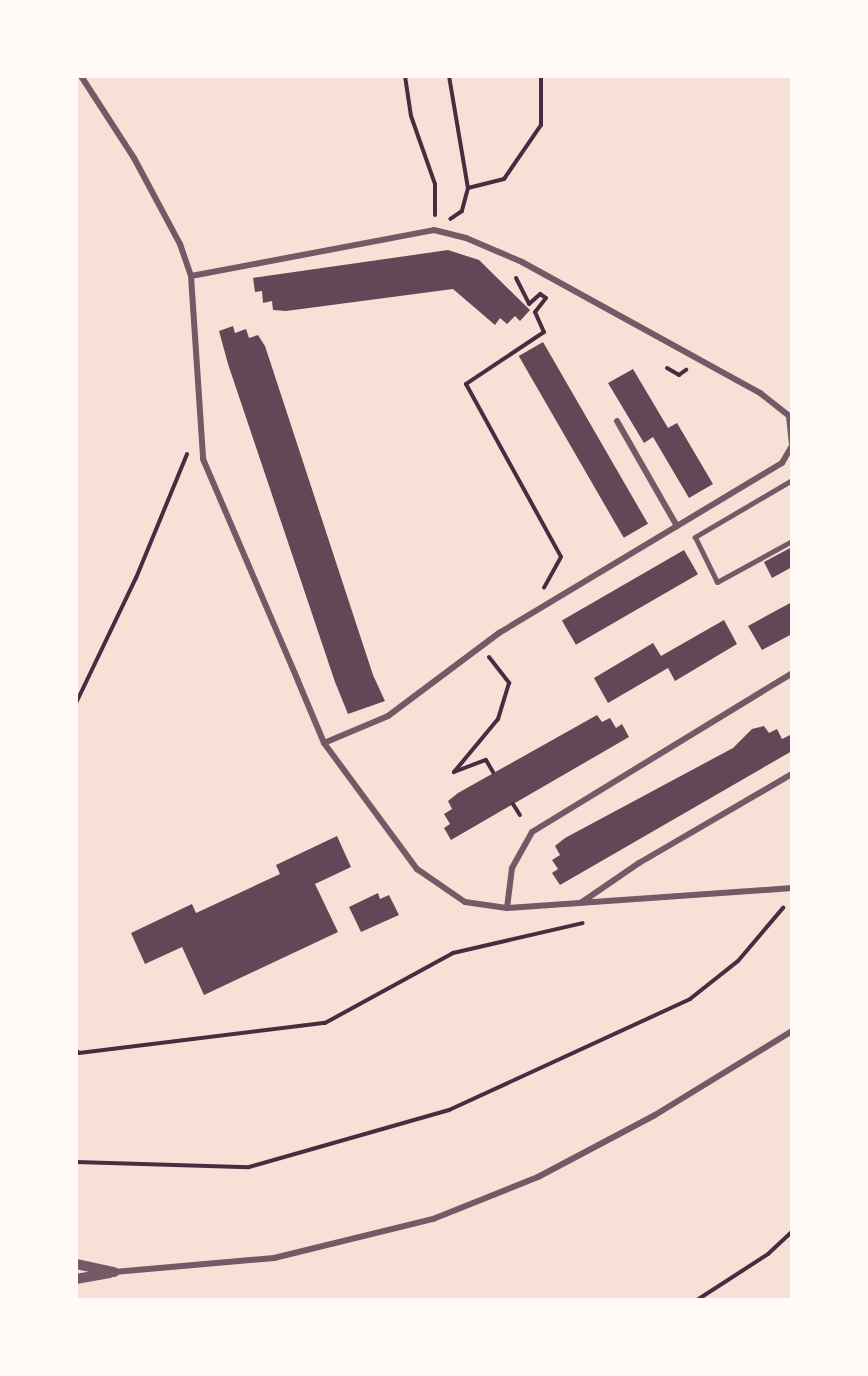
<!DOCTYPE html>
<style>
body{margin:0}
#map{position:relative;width:868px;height:1376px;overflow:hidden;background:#f7e1d7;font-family:"DM Sans",sans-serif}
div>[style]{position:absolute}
.building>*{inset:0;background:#644757;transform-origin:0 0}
.path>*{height:4px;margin:-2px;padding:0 2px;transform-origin:2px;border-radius:2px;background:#4a2c40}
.pedestrian>*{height:5px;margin:-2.5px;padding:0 2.5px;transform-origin:2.5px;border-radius:2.5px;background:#755966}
.minor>*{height:6px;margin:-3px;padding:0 3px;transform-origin:3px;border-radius:3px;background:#755966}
.tertiary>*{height:10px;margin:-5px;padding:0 5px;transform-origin:5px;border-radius:5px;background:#755966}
span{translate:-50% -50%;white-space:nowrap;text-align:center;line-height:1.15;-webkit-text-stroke:4.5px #fffaf5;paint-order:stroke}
.frame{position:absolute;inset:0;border:78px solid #fffaf5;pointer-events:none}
</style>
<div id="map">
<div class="building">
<i style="clip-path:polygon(448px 250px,479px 260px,530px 310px,520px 321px,515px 316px,507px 324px,500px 318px,495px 325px,453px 289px,286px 311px,273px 310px,272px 301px,263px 303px,262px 291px,255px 292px,253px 278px)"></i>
<i style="clip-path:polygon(233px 326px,235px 333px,246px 329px,249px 338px,258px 335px,265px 346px,373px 675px,385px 701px,348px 714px,335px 682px,228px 364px,219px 331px)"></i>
<i style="left:543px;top:342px;width:210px;height:28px;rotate:60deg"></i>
<i style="clip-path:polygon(633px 369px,668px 428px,677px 423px,713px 484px,689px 498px,653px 437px,644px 443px,608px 383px)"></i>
<i style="clip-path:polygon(792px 547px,792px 567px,772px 578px,764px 562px)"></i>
<i style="left:684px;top:550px;width:28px;height:141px;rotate:60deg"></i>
<i style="clip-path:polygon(792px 602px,792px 634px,762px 650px,748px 626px)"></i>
<i style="clip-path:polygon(724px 620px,737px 644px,675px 681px,668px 668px,608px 703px,594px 678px,653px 643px,661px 656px)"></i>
<i style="clip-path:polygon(597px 715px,602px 722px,610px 718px,616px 728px,622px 724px,629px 737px,451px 840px,444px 828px,450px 824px,444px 814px,452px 809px,448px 801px,458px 793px)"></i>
<i style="clip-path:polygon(764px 726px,769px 733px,777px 729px,782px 739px,792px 734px,792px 751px,560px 885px,552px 873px,558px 869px,552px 860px,560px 855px,555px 846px,565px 838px,733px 748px,752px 729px)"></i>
<i style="clip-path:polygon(337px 836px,351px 867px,315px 884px,338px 932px,204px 995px,182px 947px,145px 964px,131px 933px,192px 904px,196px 913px,280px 874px,276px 865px)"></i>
<i style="clip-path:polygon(378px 893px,380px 899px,389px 895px,399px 915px,361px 932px,349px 907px)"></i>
</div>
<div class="path">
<i style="left:405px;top:76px;width:40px;rotate:81.5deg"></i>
<i style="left:411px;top:116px;width:72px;rotate:70.6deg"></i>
<i style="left:435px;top:184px;width:31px;rotate:90deg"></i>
<i style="left:449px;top:76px;width:114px;rotate:80.4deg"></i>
<i style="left:468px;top:188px;width:24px;rotate:105deg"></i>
<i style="left:462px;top:211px;width:14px;rotate:146deg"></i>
<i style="left:468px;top:188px;width:37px;rotate:-14deg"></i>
<i style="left:504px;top:179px;width:65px;rotate:-55.6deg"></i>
<i style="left:541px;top:125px;width:49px;rotate:-90deg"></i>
<i style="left:516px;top:278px;width:29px;rotate:63deg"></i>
<i style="left:529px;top:304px;width:15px;rotate:-42deg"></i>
<i style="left:540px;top:294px;width:7px;rotate:34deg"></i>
<i style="left:546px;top:298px;width:18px;rotate:128deg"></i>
<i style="left:535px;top:312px;width:22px;rotate:66deg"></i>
<i style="left:544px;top:332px;width:94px;rotate:146.3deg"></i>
<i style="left:466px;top:384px;width:197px;rotate:61.2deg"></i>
<i style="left:561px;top:557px;width:35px;rotate:119deg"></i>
<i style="left:667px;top:368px;width:14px;rotate:30deg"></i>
<i style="left:679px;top:375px;width:9px;rotate:-36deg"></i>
<i style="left:489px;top:657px;width:33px;rotate:52deg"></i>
<i style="left:509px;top:683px;width:38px;rotate:107deg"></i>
<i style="left:498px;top:719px;width:69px;rotate:129.7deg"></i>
<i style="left:454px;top:772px;width:34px;rotate:-21deg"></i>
<i style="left:486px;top:760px;width:14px;rotate:60deg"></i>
<i style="left:76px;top:703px;width:139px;rotate:-64.4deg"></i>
<i style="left:136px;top:578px;width:134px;rotate:-67.6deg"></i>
<i style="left:513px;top:804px;width:13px;rotate:58deg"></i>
<i style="left:76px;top:1050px;width:4px;rotate:45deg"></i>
<i style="left:79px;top:1053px;width:248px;rotate:-7deg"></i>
<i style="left:325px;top:1023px;width:146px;rotate:-28.7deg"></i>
<i style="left:453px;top:953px;width:133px;rotate:-13deg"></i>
<i style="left:76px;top:1162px;width:173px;rotate:1.7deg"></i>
<i style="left:249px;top:1167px;width:208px;rotate:-15.9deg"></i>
<i style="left:449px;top:1110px;width:265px;rotate:-24.7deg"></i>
<i style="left:690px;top:999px;width:61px;rotate:-38.4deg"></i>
<i style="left:738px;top:961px;width:70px;rotate:-49.7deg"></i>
<i style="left:697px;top:1300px;width:85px;rotate:-32.9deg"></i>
<i style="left:768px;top:1254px;width:33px;rotate:-43deg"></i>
</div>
<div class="pedestrian">
<i style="left:792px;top:480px;width:113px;rotate:149.6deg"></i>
<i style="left:695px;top:537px;width:50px;rotate:63.9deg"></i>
<i style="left:717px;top:582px;width:85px;rotate:-28.7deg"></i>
</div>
<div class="minor">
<i style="left:81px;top:76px;width:98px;rotate:57.1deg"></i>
<i style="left:134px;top:158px;width:98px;rotate:61.9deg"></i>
<i style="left:180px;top:244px;width:34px;rotate:71deg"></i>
<i style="left:191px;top:276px;width:183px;rotate:86.2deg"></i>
<i style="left:203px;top:459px;width:241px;rotate:66.8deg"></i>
<i style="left:298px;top:681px;width:67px;rotate:67.2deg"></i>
<i style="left:324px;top:743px;width:157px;rotate:53.6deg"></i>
<i style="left:417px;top:869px;width:58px;rotate:34.5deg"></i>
<i style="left:465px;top:902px;width:42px;rotate:8.1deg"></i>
<i style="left:507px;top:908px;width:286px;rotate:-4deg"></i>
<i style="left:191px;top:276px;width:247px;rotate:-10.7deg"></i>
<i style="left:434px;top:230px;width:33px;rotate:14deg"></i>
<i style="left:466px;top:238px;width:61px;rotate:23.2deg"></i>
<i style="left:522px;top:262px;width:272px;rotate:28.8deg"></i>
<i style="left:760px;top:393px;width:37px;rotate:38deg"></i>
<i style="left:789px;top:416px;width:27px;rotate:84deg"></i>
<i style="left:617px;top:421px;width:121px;rotate:60.3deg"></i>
<i style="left:324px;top:743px;width:69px;rotate:-22.9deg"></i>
<i style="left:388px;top:716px;width:139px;rotate:-36.8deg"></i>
<i style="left:499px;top:633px;width:330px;rotate:-31deg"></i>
<i style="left:782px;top:463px;width:20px;rotate:-60deg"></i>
<i style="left:582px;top:902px;width:69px;rotate:-34.4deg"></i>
<i style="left:639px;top:863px;width:177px;rotate:-30.2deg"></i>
<i style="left:507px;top:908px;width:40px;rotate:-82.9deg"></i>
<i style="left:512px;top:868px;width:41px;rotate:-60.9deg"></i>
<i style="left:532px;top:832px;width:305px;rotate:-31.4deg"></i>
<i style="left:114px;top:1272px;width:161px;rotate:-5deg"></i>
<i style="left:274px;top:1258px;width:164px;rotate:-13.8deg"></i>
<i style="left:433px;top:1219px;width:113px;rotate:-21.8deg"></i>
<i style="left:538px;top:1177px;width:132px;rotate:-27.9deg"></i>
<i style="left:655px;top:1115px;width:161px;rotate:-31.5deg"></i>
</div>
<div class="tertiary">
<i style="left:76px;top:1264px;width:39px;rotate:12deg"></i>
<i style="left:76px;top:1279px;width:34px;rotate:-10deg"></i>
</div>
<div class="frame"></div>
</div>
